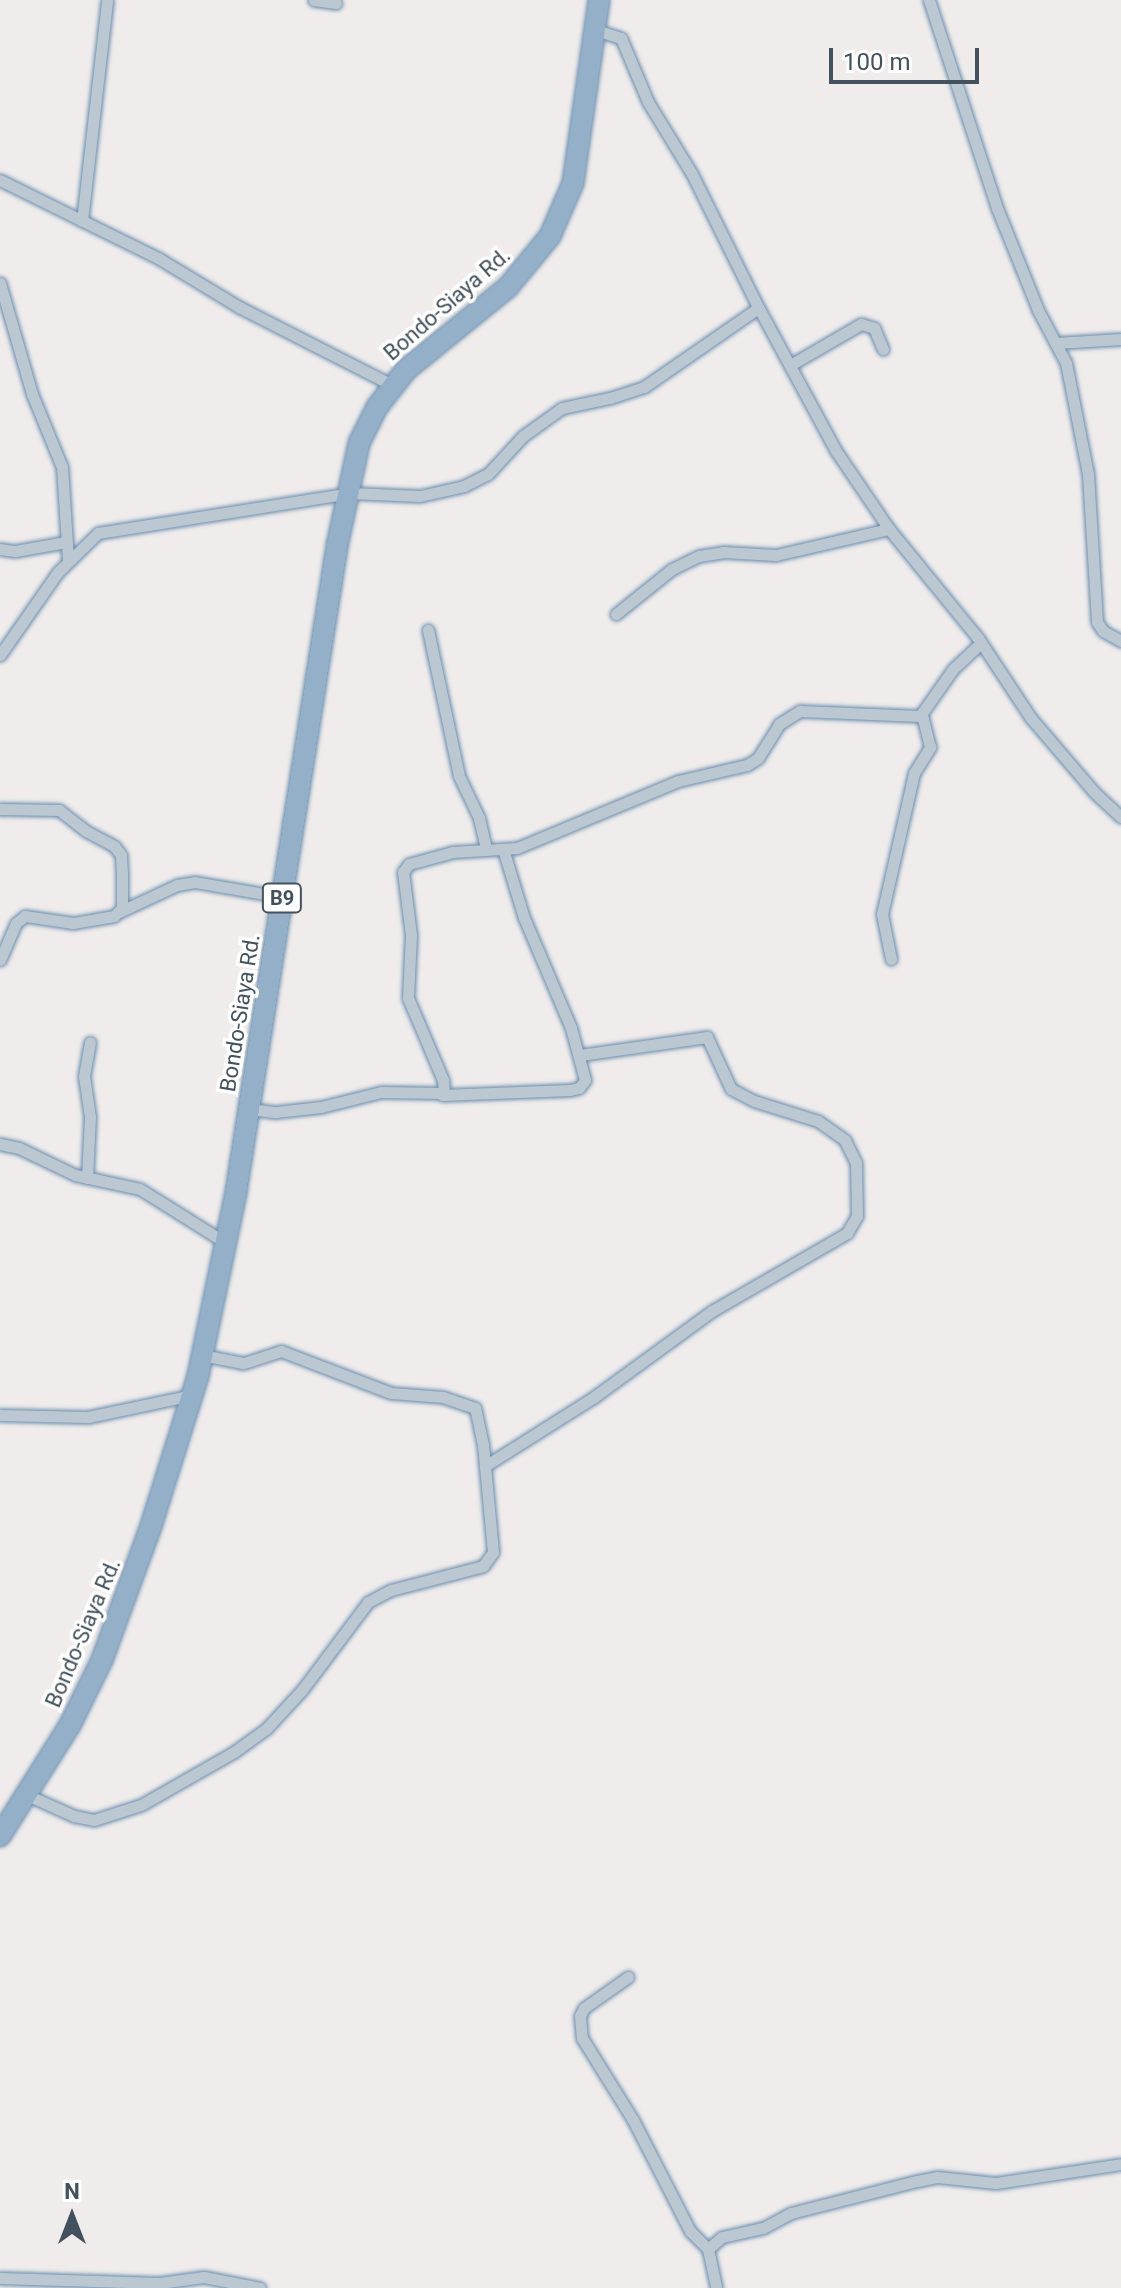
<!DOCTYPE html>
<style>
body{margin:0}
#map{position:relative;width:1121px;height:2288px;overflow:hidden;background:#f0ecec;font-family:Roboto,sans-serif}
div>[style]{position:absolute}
.roads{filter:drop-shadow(0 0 2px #6a8dad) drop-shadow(0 0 2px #6a8dad)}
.minor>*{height:11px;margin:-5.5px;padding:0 5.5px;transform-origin:5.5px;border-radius:5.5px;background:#bbc8d1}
.trunk>*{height:20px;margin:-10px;padding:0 10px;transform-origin:10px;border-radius:10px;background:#94b0c8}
span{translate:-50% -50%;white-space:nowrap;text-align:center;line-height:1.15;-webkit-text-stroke:7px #fff;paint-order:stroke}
.shield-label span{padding:2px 6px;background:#fff;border:2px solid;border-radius:6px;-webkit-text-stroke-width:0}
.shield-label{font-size:20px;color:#43515c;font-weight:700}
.street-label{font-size:22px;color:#43515c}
.north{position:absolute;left:32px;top:2176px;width:80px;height:80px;-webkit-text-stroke:6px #fff;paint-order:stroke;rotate:0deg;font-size:22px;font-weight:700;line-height:32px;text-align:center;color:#43515c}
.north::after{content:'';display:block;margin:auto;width:28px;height:36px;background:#43515c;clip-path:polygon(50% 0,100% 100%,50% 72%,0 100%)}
.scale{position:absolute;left:829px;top:48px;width:150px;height:36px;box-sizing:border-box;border:4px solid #43515c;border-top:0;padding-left:10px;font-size:24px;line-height:28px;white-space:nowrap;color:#43515c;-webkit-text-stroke:6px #fff;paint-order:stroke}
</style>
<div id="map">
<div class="roads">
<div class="minor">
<i style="left:314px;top:0;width:22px;rotate:8deg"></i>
<i style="left:929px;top:0;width:219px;rotate:71.9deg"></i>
<i style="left:997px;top:208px;width:110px;rotate:68.1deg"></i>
<i style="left:1038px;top:310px;width:60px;rotate:62.2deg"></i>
<i style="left:1066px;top:363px;width:113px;rotate:78.8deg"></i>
<i style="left:1088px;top:474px;width:148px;rotate:86.5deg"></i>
<i style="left:1097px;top:622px;width:11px;rotate:56deg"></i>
<i style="left:1103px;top:631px;width:21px;rotate:29deg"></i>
<i style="left:596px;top:30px;width:26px;rotate:18deg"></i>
<i style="left:621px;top:38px;width:69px;rotate:67.1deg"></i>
<i style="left:648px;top:102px;width:84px;rotate:58.6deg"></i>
<i style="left:692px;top:174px;width:144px;rotate:63.6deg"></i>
<i style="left:756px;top:303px;width:168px;rotate:61.6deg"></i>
<i style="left:836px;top:451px;width:94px;rotate:55.8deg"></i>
<i style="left:889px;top:529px;width:141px;rotate:50.8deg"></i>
<i style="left:978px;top:638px;width:95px;rotate:56.6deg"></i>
<i style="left:1030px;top:717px;width:99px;rotate:49.5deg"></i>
<i style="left:1094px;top:792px;width:37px;rotate:43deg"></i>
<i style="left:0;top:180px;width:176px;rotate:26.3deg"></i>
<i style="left:158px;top:258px;width:95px;rotate:31.2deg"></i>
<i style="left:239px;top:307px;width:172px;rotate:27deg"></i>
<i style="left:82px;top:221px;width:222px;rotate:-83.5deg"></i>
<i style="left:0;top:283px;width:116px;rotate:73.9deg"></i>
<i style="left:32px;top:394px;width:79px;rotate:67.7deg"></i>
<i style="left:62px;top:467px;width:93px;rotate:86.3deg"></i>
<i style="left:1056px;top:343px;width:65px;rotate:-3.5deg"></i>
<i style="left:792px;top:364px;width:80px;rotate:-30.1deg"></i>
<i style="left:861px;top:324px;width:14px;rotate:17deg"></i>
<i style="left:874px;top:328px;width:23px;rotate:67deg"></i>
<i style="left:0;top:549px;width:15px;rotate:8deg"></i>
<i style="left:15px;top:551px;width:52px;rotate:-10deg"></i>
<i style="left:616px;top:614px;width:72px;rotate:-38.8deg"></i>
<i style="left:672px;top:569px;width:30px;rotate:-26deg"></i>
<i style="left:699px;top:556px;width:24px;rotate:-9deg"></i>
<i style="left:723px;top:552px;width:53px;rotate:3.2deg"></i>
<i style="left:776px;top:555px;width:116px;rotate:-13deg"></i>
<i style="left:428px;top:630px;width:149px;rotate:78deg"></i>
<i style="left:459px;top:776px;width:47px;rotate:64.5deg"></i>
<i style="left:479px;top:818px;width:31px;rotate:77deg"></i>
<i style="left:0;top:655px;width:101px;rotate:-55.1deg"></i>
<i style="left:58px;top:572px;width:56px;rotate:-44.3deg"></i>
<i style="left:98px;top:533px;width:255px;rotate:-9deg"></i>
<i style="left:350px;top:493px;width:70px;rotate:2.5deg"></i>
<i style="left:420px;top:496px;width:45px;rotate:-12.8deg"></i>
<i style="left:464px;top:486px;width:27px;rotate:-27deg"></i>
<i style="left:488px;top:474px;width:52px;rotate:-47.4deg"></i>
<i style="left:523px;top:436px;width:48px;rotate:-35.7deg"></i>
<i style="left:562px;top:408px;width:49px;rotate:-11.8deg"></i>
<i style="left:610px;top:398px;width:36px;rotate:-18deg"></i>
<i style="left:644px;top:387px;width:139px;rotate:-34.7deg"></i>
<i style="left:0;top:809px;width:59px;rotate:1deg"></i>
<i style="left:59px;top:810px;width:34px;rotate:38deg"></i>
<i style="left:86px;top:831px;width:32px;rotate:28deg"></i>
<i style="left:114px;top:846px;width:11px;rotate:52deg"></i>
<i style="left:121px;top:855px;width:17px;rotate:87deg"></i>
<i style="left:122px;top:872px;width:36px;rotate:90deg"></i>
<i style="left:122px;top:908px;width:11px;rotate:135deg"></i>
<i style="left:114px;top:916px;width:42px;rotate:170.3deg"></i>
<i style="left:73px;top:923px;width:49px;rotate:-171.7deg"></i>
<i style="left:25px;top:916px;width:11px;rotate:142deg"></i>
<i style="left:16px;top:923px;width:40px;rotate:113.4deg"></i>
<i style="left:119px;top:912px;width:64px;rotate:-25deg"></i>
<i style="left:177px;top:885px;width:18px;rotate:-9deg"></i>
<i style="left:195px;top:882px;width:88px;rotate:9.8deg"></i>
<i style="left:891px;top:959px;width:46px;rotate:-101.3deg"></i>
<i style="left:882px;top:914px;width:145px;rotate:-77.2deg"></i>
<i style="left:914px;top:773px;width:31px;rotate:-58deg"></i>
<i style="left:930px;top:747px;width:33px;rotate:-104deg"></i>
<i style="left:442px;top:1095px;width:128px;rotate:-2.2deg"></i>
<i style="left:570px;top:1090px;width:9px;rotate:-13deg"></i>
<i style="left:579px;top:1088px;width:10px;rotate:-53deg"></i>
<i style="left:585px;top:1080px;width:54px;rotate:-105.1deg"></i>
<i style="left:571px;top:1028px;width:120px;rotate:-113.1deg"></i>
<i style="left:524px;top:918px;width:72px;rotate:-106.9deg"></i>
<i style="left:250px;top:1109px;width:26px;rotate:7deg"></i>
<i style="left:276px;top:1112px;width:45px;rotate:-6.3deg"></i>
<i style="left:321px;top:1107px;width:62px;rotate:-14deg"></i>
<i style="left:381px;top:1092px;width:63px;rotate:0.9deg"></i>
<i style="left:444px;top:1093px;width:13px;rotate:-94deg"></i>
<i style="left:443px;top:1080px;width:89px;rotate:-113.1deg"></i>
<i style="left:408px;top:998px;width:63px;rotate:-87.3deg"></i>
<i style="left:411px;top:935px;width:64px;rotate:-97.2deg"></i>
<i style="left:403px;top:872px;width:10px;rotate:-53deg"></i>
<i style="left:409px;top:864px;width:46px;rotate:-15.3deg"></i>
<i style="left:453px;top:852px;width:64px;rotate:-3.6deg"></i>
<i style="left:517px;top:848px;width:174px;rotate:-22.6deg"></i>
<i style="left:678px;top:781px;width:71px;rotate:-13.1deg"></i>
<i style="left:747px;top:765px;width:13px;rotate:-32deg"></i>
<i style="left:758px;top:758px;width:40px;rotate:-58deg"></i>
<i style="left:779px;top:724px;width:25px;rotate:-32deg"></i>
<i style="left:800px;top:711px;width:120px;rotate:2.4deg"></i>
<i style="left:920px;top:716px;width:57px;rotate:-54.9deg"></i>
<i style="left:953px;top:669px;width:38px;rotate:-43deg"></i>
<i style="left:0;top:1144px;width:19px;rotate:12deg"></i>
<i style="left:19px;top:1148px;width:62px;rotate:25.7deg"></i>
<i style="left:75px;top:1175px;width:66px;rotate:12.2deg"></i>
<i style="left:140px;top:1189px;width:102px;rotate:32.1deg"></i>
<i style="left:87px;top:1178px;width:61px;rotate:-87.2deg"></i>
<i style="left:90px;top:1117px;width:41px;rotate:-98.3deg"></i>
<i style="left:84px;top:1076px;width:34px;rotate:-80deg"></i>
<i style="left:0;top:1415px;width:88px;rotate:1.3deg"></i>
<i style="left:88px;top:1417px;width:106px;rotate:-11.9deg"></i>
<i style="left:485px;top:1466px;width:129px;rotate:-32.3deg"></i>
<i style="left:594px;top:1397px;width:146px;rotate:-36.1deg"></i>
<i style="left:712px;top:1311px;width:156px;rotate:-30deg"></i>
<i style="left:847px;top:1233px;width:20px;rotate:-60deg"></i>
<i style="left:857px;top:1216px;width:53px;rotate:-91.1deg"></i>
<i style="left:856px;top:1163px;width:25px;rotate:-116deg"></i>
<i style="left:845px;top:1140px;width:33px;rotate:-145deg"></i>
<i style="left:818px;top:1121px;width:67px;rotate:-162.6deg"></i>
<i style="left:754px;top:1101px;width:26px;rotate:-152deg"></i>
<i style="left:731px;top:1089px;width:57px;rotate:-114.8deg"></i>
<i style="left:707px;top:1037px;width:128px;rotate:171.9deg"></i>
<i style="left:25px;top:1794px;width:54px;rotate:24.2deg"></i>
<i style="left:74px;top:1816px;width:20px;rotate:11deg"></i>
<i style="left:94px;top:1820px;width:49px;rotate:-17.7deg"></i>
<i style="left:141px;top:1805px;width:107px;rotate:-29.7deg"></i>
<i style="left:234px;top:1752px;width:39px;rotate:-36deg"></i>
<i style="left:266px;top:1729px;width:53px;rotate:-47.3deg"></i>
<i style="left:302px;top:1690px;width:110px;rotate:-53.1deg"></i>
<i style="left:368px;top:1602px;width:26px;rotate:-28deg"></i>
<i style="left:391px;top:1590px;width:95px;rotate:-14.6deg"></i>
<i style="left:483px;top:1566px;width:17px;rotate:-54deg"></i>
<i style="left:493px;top:1552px;width:107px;rotate:-95.3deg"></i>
<i style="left:483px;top:1445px;width:38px;rotate:-102deg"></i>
<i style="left:475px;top:1408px;width:34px;rotate:-161deg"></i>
<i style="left:443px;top:1397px;width:52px;rotate:-175.6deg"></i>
<i style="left:391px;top:1393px;width:118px;rotate:-159.1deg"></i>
<i style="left:281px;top:1351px;width:40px;rotate:162deg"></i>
<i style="left:243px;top:1363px;width:42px;rotate:-169deg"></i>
<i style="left:628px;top:1977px;width:54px;rotate:144.8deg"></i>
<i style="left:584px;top:2008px;width:9px;rotate:117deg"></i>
<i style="left:580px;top:2016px;width:22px;rotate:85deg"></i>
<i style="left:582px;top:2038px;width:97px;rotate:58.1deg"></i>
<i style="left:633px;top:2120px;width:125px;rotate:62.8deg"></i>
<i style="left:690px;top:2231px;width:25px;rotate:45deg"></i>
<i style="left:708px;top:2249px;width:40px;rotate:78deg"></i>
<i style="left:708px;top:2249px;width:18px;rotate:-41deg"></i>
<i style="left:722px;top:2237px;width:42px;rotate:-12.4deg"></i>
<i style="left:763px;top:2228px;width:32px;rotate:-28deg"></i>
<i style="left:791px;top:2213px;width:130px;rotate:-14.3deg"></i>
<i style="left:917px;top:2181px;width:20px;rotate:-11deg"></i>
<i style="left:937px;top:2177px;width:59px;rotate:5.8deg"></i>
<i style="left:996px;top:2183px;width:126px;rotate:-8.6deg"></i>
<i style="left:0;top:2278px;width:159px;rotate:1.8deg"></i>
<i style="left:159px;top:2283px;width:45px;rotate:-7.6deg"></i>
<i style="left:204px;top:2277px;width:57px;rotate:11.1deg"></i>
</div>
<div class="trunk">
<i style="left:0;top:1836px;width:131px;rotate:-57.8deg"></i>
<i style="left:70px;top:1725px;width:72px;rotate:-63.8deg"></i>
<i style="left:102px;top:1660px;width:143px;rotate:-69.9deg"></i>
<i style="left:151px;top:1526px;width:157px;rotate:-72.6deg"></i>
<i style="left:198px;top:1376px;width:188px;rotate:-78.3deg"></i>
<i style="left:236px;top:1192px;width:654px;rotate:-81.11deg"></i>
<i style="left:337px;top:546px;width:105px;rotate:-77.9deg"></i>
<i style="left:359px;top:443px;width:40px;rotate:-63.4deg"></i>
<i style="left:377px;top:407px;width:47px;rotate:-51.9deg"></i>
<i style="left:406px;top:370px;width:132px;rotate:-39.1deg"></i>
<i style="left:508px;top:287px;width:66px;rotate:-50.5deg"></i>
<i style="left:550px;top:236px;width:58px;rotate:-66.5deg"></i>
<i style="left:573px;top:183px;width:185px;rotate:-81.9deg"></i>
</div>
</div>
<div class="shield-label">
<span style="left:282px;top:898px">B9</span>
</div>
<div class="street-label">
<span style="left:447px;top:304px;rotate:-41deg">Bondo-Siaya Rd.</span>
<span style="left:240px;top:1013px;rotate:-81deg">Bondo-Siaya Rd.</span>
<span style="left:83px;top:1633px;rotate:-67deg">Bondo-Siaya Rd.</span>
</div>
<div class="north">N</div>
<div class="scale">100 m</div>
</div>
